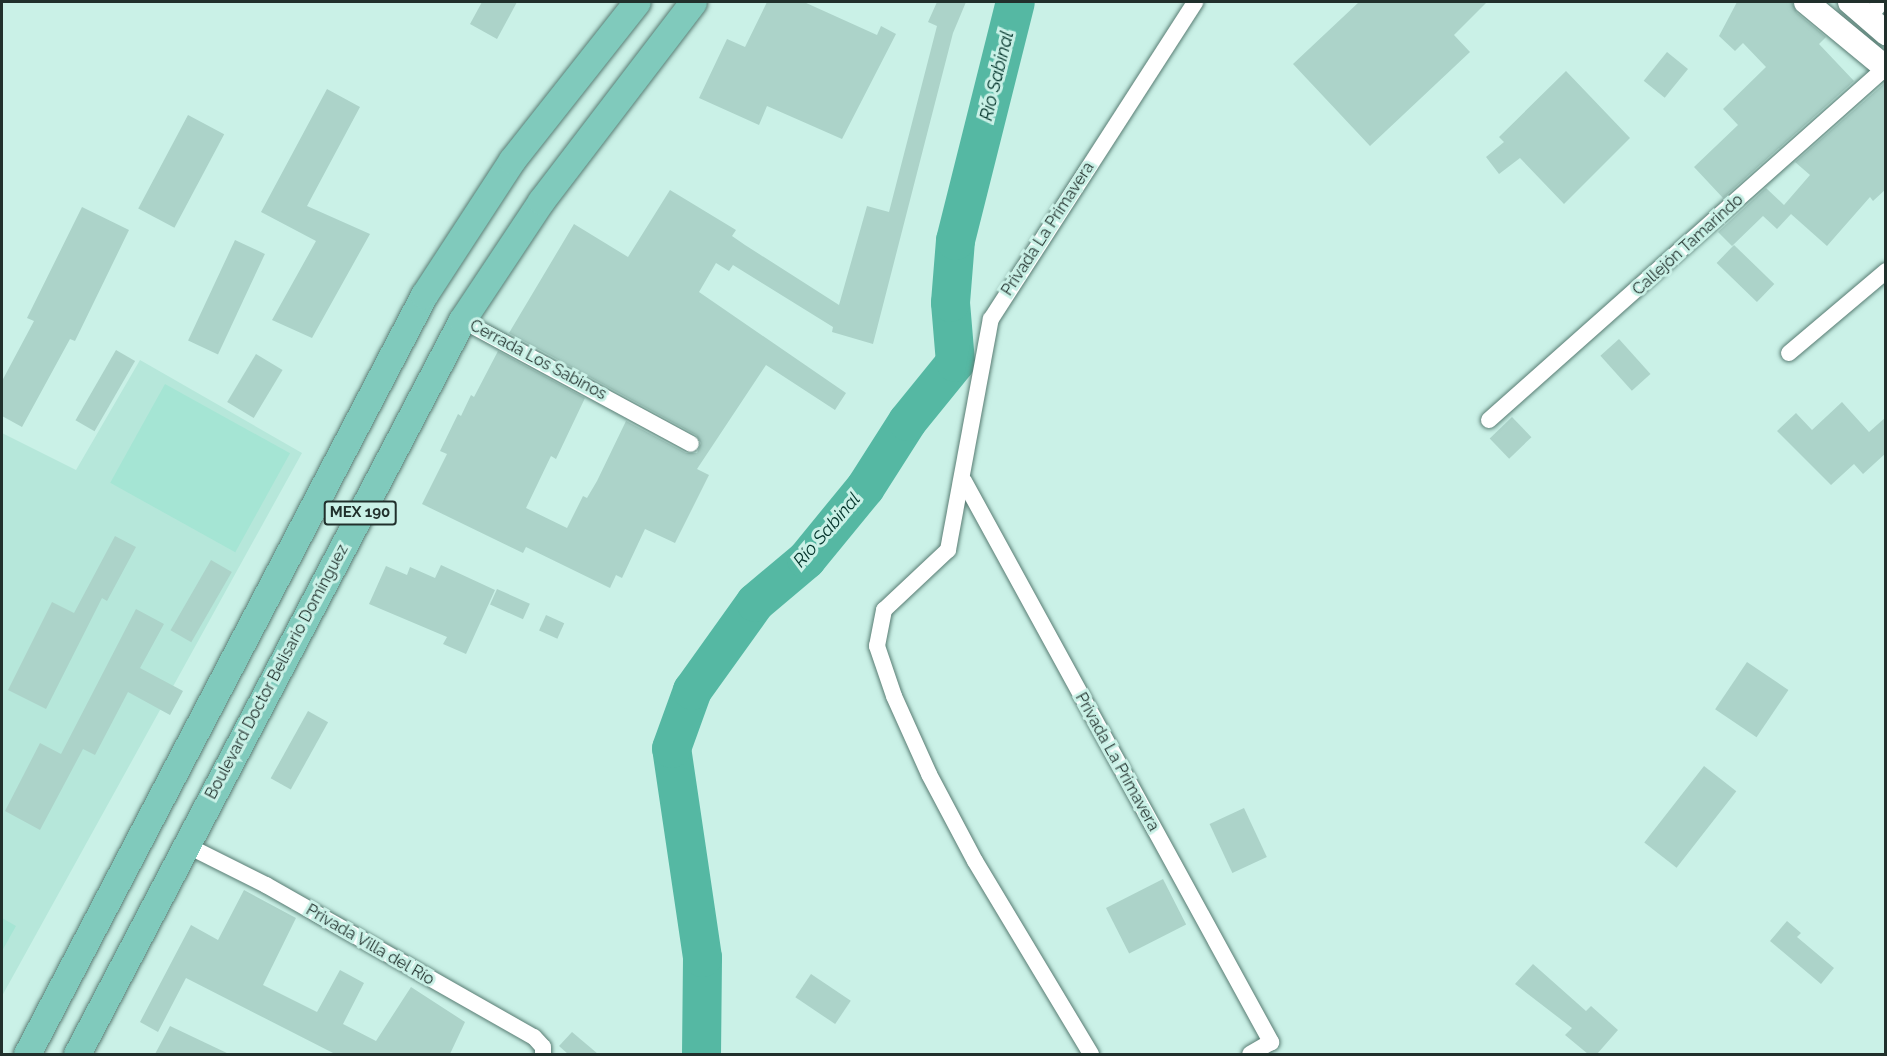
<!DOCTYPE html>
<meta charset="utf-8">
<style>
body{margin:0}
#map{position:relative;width:1887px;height:1056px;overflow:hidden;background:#caf1e7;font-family:Raleway,sans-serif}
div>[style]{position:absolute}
.built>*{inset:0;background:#b6e7da}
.green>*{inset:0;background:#a5e5d4;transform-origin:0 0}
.river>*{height:39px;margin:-19.5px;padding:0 19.5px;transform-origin:19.5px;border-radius:19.5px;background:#55b8a3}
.building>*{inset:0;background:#acd3c9;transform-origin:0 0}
.roads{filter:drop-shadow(0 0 2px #587c73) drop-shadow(0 0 2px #587c73)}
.street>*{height:16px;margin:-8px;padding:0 8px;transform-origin:8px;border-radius:8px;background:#fff}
.secondary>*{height:24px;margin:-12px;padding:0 12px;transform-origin:12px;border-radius:12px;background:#fff}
.primary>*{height:27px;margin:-13.5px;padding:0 13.5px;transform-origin:13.5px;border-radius:13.5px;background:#80cabc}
span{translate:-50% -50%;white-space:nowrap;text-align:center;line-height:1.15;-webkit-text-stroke:6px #caf1e7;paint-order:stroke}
.shield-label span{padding:2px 4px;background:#caf1e7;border:2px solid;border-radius:4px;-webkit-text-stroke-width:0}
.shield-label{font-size:15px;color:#21302c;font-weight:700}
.street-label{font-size:16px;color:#21302c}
.water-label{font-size:18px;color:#023229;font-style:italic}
.frame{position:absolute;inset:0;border:3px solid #21302c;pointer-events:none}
</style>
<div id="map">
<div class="built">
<i style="clip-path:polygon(140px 360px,302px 453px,2px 996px,2px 433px,76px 470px)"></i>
</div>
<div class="green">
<i style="left:165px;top:384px;width:143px;height:113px;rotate:29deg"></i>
<i style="clip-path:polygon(2px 918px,16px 926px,2px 951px)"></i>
</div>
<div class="river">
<i style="left:701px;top:1054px;width:97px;rotate:-89.4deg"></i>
<i style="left:702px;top:957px;width:211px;rotate:-98.4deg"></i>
<i style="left:671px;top:748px;width:62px;rotate:-70.1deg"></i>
<i style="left:692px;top:690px;width:108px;rotate:-54.4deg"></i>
<i style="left:755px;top:602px;width:67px;rotate:-40.1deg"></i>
<i style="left:806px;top:559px;width:93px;rotate:-50.7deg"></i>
<i style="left:865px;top:487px;width:78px;rotate:-57.5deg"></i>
<i style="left:907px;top:421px;width:76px;rotate:-50.9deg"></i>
<i style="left:955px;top:362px;width:60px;rotate:-94.8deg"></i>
<i style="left:950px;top:302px;width:62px;rotate:-85.4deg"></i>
<i style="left:955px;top:240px;width:245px;rotate:-75.9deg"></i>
</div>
<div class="building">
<i style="clip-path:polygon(482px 2px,517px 2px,497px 39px,470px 24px)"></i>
<i style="clip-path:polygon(767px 2px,804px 2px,877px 35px,881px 26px,896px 34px,842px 139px,767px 106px,759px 125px,699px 98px,727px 39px,745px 47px)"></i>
<i style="clip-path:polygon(937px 2px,966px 2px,953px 33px,873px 344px,832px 332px,833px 327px,733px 265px,729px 271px,716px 263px,699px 292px,846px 393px,835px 410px,766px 365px,697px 469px,709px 475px,675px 543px,645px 529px,622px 578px,616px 575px,610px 588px,526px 547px,523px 553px,422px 504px,447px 454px,440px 451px,458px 414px,461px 416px,471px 395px,474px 397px,498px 351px,585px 398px,556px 459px,551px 456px,526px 508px,567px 528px,583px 496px,587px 498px,597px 481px,626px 421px,686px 453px,697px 453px,701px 443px,696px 435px,509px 333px,574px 224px,628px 257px,670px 190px,736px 230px,732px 236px,745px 245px,839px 305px,867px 206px,889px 212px,937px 26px,928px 22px)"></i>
<i style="clip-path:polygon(1359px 2px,1487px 2px,1454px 35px,1470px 52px,1370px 146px,1293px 64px)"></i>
<i style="clip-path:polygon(1737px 2px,1792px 2px,1797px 13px,1826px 37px,1819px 44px,1854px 81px,1723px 198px,1694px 167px,1738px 125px,1723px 109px,1766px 67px,1743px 43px,1735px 51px,1719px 36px)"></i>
<i style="left:1667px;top:52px;width:27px;height:37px;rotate:39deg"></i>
<i style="clip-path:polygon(1566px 71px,1630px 138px,1564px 204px,1520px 158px,1499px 174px,1486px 157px,1504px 142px,1499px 137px)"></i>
<i style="clip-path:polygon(1886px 82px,1886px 189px,1873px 201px,1870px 197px,1827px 246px,1791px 214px,1777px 229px,1763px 216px,1732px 246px,1718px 232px,1766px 188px,1784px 205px,1810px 175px,1795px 162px)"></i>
<i style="clip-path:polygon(327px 89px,360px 107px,307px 206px,370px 234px,312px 338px,272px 320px,316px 241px,261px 212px)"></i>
<i style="left:188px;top:115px;width:41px;height:106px;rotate:28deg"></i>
<i style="clip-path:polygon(82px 207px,129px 230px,75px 341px,70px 339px,22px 427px,2px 416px,2px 381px,34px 321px,27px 318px)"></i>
<i style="left:235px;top:240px;width:33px;height:111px;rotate:25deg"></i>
<i style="left:1734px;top:245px;width:56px;height:25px;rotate:44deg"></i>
<i style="left:1619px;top:339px;width:47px;height:25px;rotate:48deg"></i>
<i style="left:116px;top:350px;width:22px;height:81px;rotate:30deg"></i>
<i style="left:256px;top:354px;width:31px;height:56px;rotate:31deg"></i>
<i style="clip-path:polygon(1842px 402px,1869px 432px,1886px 417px,1886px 453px,1863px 474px,1854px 464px,1831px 485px,1777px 431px,1796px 413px,1812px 430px)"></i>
<i style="left:1512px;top:417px;width:28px;height:31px;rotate:46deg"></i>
<i style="clip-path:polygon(115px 536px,136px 547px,107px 601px,102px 598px,46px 709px,8px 690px,52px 602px,74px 613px)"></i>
<i style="left:211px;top:560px;width:24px;height:81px;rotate:30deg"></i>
<i style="clip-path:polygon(441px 565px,495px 590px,466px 654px,443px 644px,447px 637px,369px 604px,386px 566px,407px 575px,410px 567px,435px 578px)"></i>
<i style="left:497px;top:589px;width:36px;height:17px;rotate:24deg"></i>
<i style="clip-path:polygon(136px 609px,164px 624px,140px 668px,183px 691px,170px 715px,128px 692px,95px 755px,83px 749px,40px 830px,5px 811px,40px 743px,61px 754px)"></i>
<i style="left:546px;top:615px;width:20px;height:17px;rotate:24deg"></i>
<i style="left:1747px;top:662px;width:50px;height:57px;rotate:34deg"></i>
<i style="left:308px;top:711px;width:23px;height:77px;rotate:29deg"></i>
<i style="left:1704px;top:766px;width:41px;height:97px;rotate:38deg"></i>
<i style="left:1244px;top:808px;width:54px;height:38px;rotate:65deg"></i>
<i style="left:1163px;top:879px;width:51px;height:64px;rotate:63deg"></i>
<i style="clip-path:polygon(244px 890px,296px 918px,263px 985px,317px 1012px,340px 970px,364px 983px,343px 1024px,376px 1041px,411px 987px,465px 1022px,450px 1054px,335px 1054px,186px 978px,158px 1032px,140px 1022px,191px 925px,218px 940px)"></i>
<i style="clip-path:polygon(1787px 921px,1801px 933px,1797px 937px,1834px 968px,1821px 984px,1770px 941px)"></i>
<i style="clip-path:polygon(1533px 964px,1586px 1011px,1591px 1006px,1618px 1030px,1597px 1054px,1588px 1054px,1565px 1035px,1572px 1028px,1515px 984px)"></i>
<i style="left:811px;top:974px;width:48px;height:28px;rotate:34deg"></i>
<i style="clip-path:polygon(170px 1026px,229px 1054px,155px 1054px)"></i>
<i style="clip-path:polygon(572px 1032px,598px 1054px,568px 1054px,559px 1046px)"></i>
</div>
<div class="roads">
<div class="street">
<i style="left:1869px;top:18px;width:20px;rotate:-53deg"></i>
<i style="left:462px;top:320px;width:260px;rotate:28.4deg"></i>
<i style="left:1789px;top:353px;width:127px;rotate:-40.2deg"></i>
<i style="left:1489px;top:420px;width:530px;rotate:-41.63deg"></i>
<i style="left:964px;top:481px;width:640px;rotate:61.31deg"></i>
<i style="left:1271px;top:1042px;width:24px;rotate:150deg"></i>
<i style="left:186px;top:845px;width:89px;rotate:26.6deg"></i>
<i style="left:266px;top:885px;width:308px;rotate:29.6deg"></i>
<i style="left:534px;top:1037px;width:13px;rotate:48deg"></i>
<i style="left:543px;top:1047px;width:7px;rotate:90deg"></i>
<i style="left:1091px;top:1054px;width:225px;rotate:-121deg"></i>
<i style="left:975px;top:861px;width:98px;rotate:-117.9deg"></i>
<i style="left:929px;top:774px;width:85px;rotate:-114.2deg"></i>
<i style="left:894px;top:696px;width:53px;rotate:-108.8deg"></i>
<i style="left:877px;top:646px;width:37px;rotate:-79deg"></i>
<i style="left:884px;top:610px;width:88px;rotate:-43.2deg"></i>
<i style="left:948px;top:550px;width:235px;rotate:-79.5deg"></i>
<i style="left:991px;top:319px;width:377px;rotate:-57.2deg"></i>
</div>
<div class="secondary">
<i style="left:1806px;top:2px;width:104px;rotate:39.5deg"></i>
<i style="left:1850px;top:2px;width:48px;rotate:40.7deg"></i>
</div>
<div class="primary">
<i style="left:27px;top:1054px;width:857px;rotate:-62.39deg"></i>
<i style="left:424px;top:295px;width:161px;rotate:-56.9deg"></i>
<i style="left:512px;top:160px;width:201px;rotate:-51.7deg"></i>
<i style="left:77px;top:1054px;width:829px;rotate:-62.32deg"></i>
<i style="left:462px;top:320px;width:143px;rotate:-56.4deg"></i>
<i style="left:541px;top:201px;width:250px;rotate:-52.6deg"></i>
</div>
</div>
<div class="shield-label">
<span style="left:360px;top:513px">MEX 190</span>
</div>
<div class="street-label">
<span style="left:1048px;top:229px;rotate:-57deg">Privada La Primavera</span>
<span style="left:1688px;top:245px;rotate:-42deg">Callejón Tamarindo</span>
<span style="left:538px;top:360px;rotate:28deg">Cerrada Los Sabinos</span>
<span style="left:277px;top:672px;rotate:-62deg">Boulevard Doctor Belisario Domínguez</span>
<span style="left:1117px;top:762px;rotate:61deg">Privada La Primavera</span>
<span style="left:370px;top:945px;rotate:30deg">Privada Villa del Río</span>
</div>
<div class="water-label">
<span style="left:997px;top:76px;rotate:-76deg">Río Sabinal</span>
<span style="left:827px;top:530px;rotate:-49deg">Río Sabinal</span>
</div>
<div class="frame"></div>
</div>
